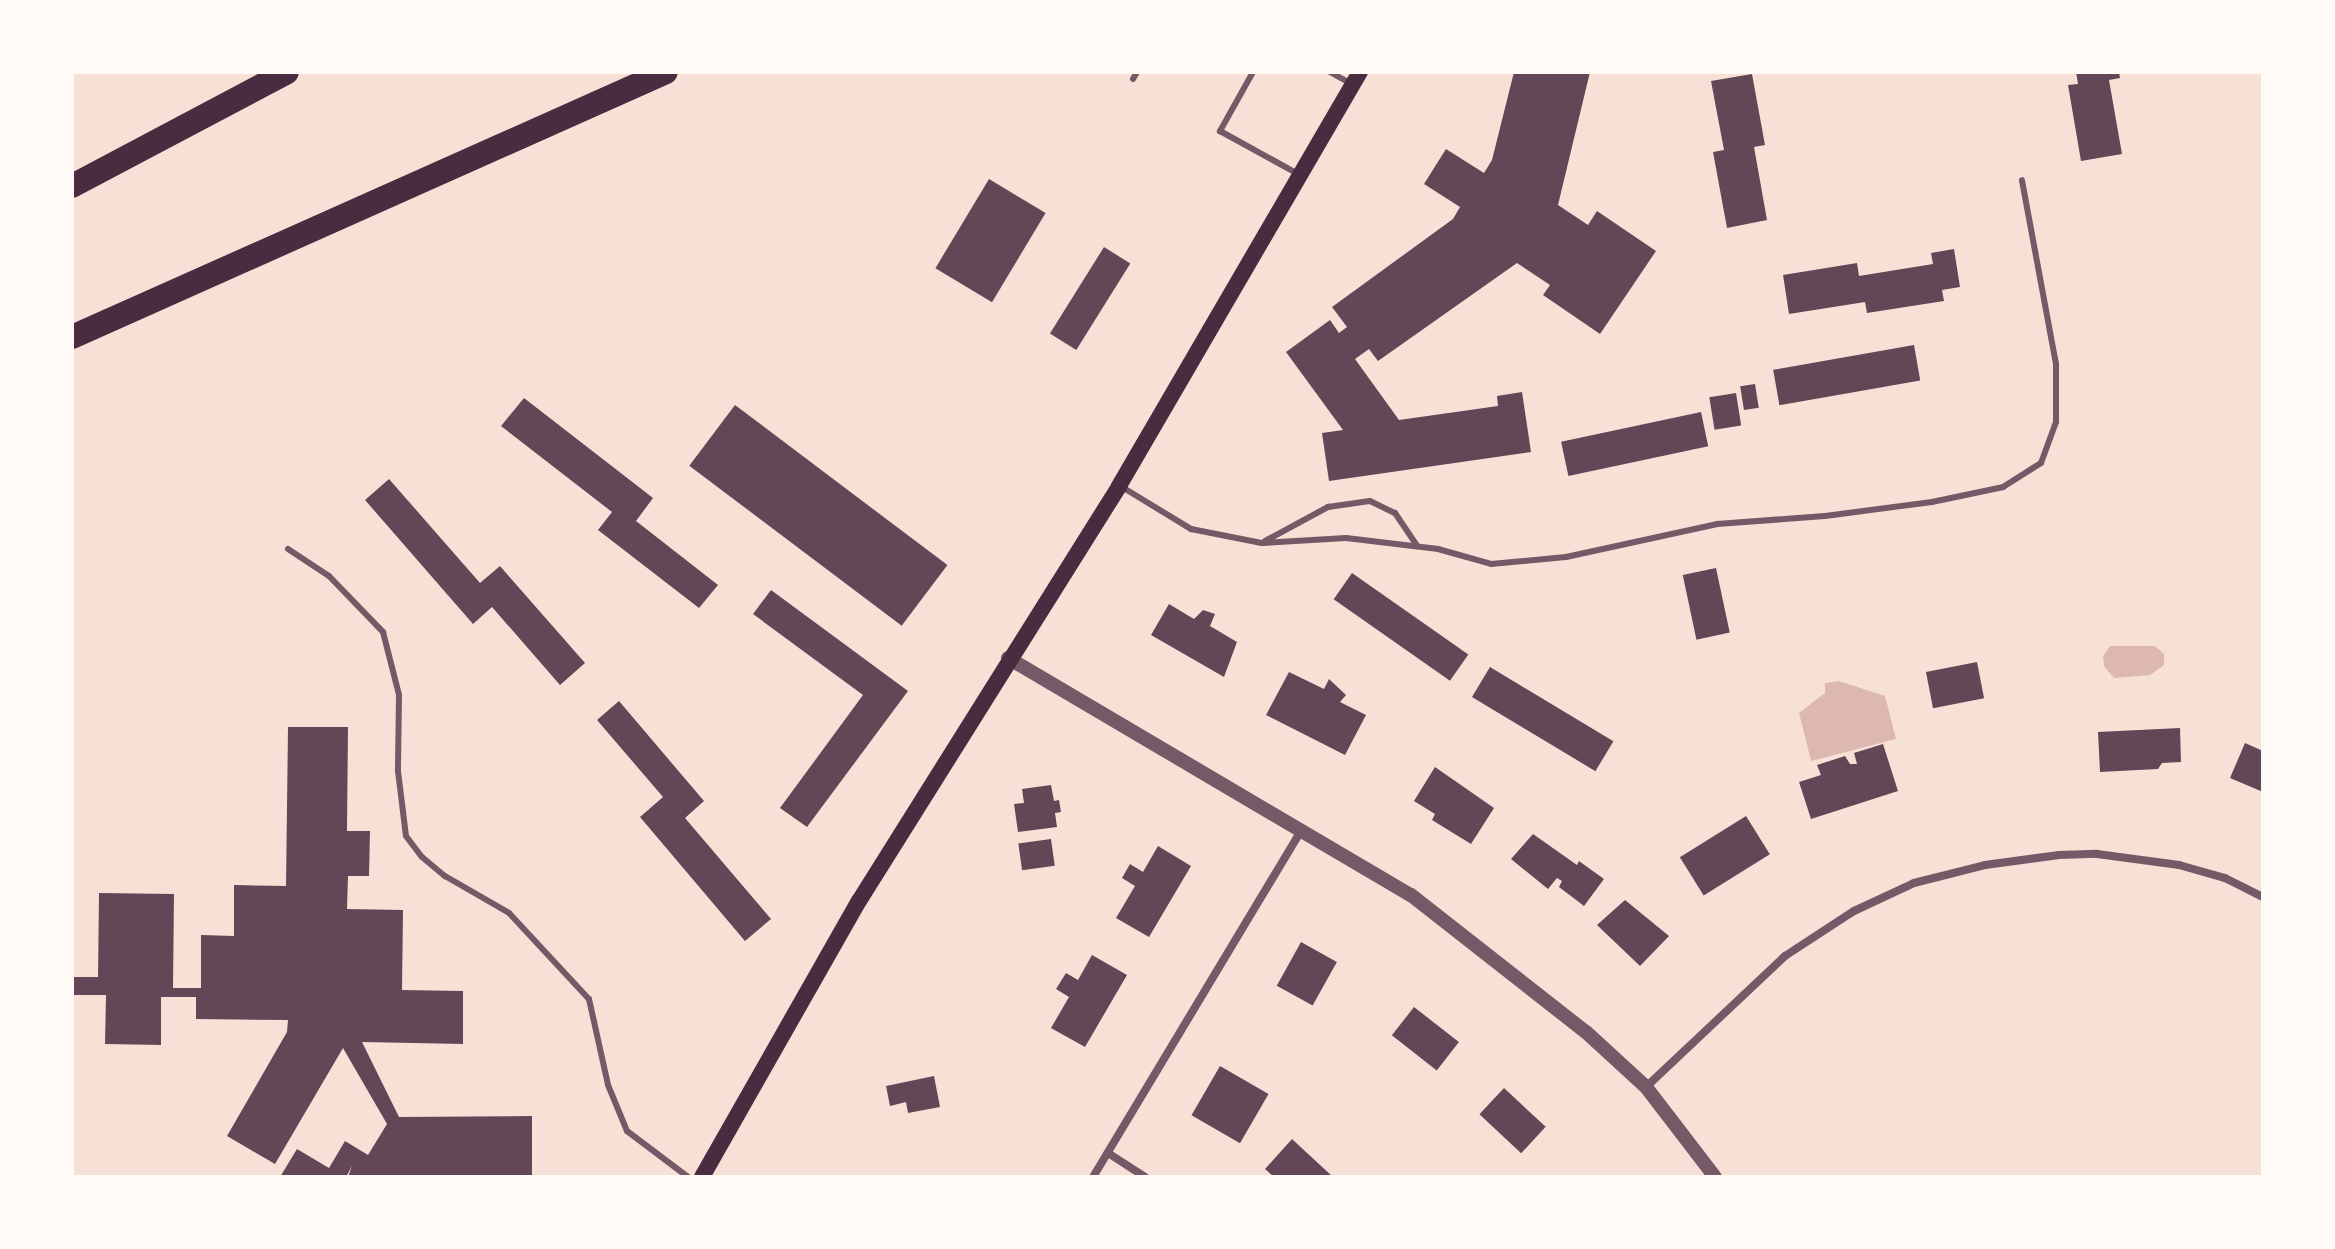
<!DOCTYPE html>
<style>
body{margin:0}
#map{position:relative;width:2335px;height:1249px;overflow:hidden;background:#f7e1d7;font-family:"PT Serif",serif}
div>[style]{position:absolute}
.water>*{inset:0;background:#dcb8b0}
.building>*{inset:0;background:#644757;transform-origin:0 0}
.service>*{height:6px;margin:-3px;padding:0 3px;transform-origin:3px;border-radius:3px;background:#755966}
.minor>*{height:8px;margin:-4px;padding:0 4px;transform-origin:4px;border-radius:4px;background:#755966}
.tertiary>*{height:14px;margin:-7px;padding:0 7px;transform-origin:7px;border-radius:7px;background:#755966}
.secondary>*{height:16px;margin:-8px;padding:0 8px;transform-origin:8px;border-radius:8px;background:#4a2c40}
.motorway>*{height:24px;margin:-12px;padding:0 12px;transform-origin:12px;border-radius:12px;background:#4a2c40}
span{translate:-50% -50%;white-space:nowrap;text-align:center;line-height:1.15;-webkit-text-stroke:8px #fffaf5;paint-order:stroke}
.frame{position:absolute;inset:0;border:74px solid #fffaf5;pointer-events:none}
</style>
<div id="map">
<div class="water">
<i style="clip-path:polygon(2110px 646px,2155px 646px,2164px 654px,2164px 665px,2150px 675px,2114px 678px,2104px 666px,2103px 656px)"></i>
<i style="clip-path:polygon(1839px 681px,1885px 696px,1896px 739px,1811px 761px,1799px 713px,1825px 693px,1825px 683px)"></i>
</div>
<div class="building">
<i style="clip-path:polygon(1514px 72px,1590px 72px,1558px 205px,1588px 225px,1597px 211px,1656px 251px,1600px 334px,1543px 295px,1550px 285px,1517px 263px,1378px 361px,1369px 349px,1355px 359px,1399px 420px,1498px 406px,1497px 396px,1522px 392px,1531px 452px,1329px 481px,1322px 433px,1343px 430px,1286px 352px,1330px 320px,1339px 333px,1347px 327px,1332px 307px,1453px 219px,1460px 207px,1424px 184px,1446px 149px,1484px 173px,1492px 160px)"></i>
<i style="clip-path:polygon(2076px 72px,2119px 72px,2120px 78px,2109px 80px,2122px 154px,2081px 161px,2068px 85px,2078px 84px)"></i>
<i style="clip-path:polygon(1752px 74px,1765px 145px,1754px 147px,1767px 220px,1727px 228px,1713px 152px,1724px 150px,1711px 81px)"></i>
<i style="left:989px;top:179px;width:66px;height:104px;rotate:31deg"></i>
<i style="left:1104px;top:247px;width:31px;height:102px;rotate:32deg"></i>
<i style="clip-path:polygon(1954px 249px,1960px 287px,1942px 290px,1944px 301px,1867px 313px,1865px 302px,1789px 314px,1783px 275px,1857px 263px,1859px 276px,1933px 264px,1931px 253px)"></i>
<i style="left:1914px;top:345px;width:36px;height:143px;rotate:80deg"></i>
<i style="left:1755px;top:384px;width:24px;height:15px;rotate:81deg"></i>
<i style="left:1736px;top:393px;width:33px;height:27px;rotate:81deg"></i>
<i style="clip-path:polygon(524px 398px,653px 498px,636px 521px,718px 585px,699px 608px,598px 530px,612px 512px,501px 426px)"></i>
<i style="left:735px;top:405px;width:266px;height:76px;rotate:37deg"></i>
<i style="left:1701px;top:412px;width:35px;height:143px;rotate:78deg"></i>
<i style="clip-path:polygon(389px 479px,480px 583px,500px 566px,585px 663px,560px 685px,492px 607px,473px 624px,365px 500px)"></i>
<i style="left:1716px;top:568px;width:66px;height:34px;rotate:78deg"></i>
<i style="left:1352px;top:573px;width:142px;height:32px;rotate:35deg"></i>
<i style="clip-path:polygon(771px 590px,908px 691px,807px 827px,780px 808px,863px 695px,753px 614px)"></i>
<i style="clip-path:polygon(1169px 604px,1194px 619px,1203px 610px,1215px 614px,1210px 626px,1237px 642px,1224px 677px,1151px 635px)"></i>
<i style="left:1977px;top:662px;width:37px;height:52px;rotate:79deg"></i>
<i style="left:1490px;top:667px;width:144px;height:35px;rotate:31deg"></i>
<i style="clip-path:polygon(1289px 672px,1324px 689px,1329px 679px,1346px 695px,1340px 702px,1366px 715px,1345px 755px,1266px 715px)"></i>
<i style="clip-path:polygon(619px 701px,704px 801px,685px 818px,771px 919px,745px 941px,640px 817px,663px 797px,597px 720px)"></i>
<i style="clip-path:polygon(288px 727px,348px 727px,347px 831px,370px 831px,369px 876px,348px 876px,347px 909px,403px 910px,402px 990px,463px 991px,463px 1044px,362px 1042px,399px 1117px,532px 1116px,532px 1177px,348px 1177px,352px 1166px,346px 1177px,280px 1177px,297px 1149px,329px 1168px,345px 1141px,368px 1155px,387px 1124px,343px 1048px,275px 1164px,227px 1136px,287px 1032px,288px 1020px,196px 1019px,196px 997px,161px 997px,161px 1045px,105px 1044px,106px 995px,72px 995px,72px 977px,98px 977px,99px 893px,174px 894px,173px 988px,201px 988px,201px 935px,234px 936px,234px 885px,286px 886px)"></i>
<i style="clip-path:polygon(2180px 728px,2181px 762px,2162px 763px,2158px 769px,2100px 772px,2098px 732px)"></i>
<i style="clip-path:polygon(2245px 743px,2263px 751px,2263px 792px,2230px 778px)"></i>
<i style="clip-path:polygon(1883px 744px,1898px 791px,1811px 819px,1799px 782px,1821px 775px,1817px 765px,1845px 756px,1850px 764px,1857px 764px,1854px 753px)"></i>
<i style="clip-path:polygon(1435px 767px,1494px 808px,1471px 844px,1432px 820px,1435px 814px,1414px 801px)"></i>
<i style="clip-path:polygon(1051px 785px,1054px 801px,1059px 800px,1061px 812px,1055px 813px,1057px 827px,1018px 832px,1014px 804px,1024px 803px,1022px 789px)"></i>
<i style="left:1746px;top:816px;width:45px;height:78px;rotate:58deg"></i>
<i style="clip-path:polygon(1533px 834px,1577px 865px,1579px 861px,1604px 879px,1584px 906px,1559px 887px,1562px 881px,1557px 878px,1548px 889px,1511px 859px)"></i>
<i style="left:1051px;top:839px;width:27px;height:33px;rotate:82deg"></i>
<i style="clip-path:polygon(1158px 846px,1191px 866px,1149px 937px,1116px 918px,1135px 886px,1122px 878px,1130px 864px,1143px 872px)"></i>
<i style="clip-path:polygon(1625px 900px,1669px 936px,1640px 966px,1597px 925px)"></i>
<i style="left:1301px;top:942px;width:41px;height:50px;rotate:29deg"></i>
<i style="clip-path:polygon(1092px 955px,1127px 975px,1085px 1047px,1051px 1028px,1069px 997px,1056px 989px,1066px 973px,1078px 980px)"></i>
<i style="left:1414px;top:1007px;width:57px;height:36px;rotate:38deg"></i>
<i style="left:1220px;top:1066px;width:56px;height:57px;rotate:30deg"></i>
<i style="clip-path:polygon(934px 1076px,940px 1107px,908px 1113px,906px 1102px,890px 1106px,886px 1086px)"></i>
<i style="left:1504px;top:1088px;width:57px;height:36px;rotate:43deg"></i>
<i style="clip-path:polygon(1292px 1139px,1333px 1177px,1274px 1177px,1265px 1169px)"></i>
</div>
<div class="service">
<i style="left:1253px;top:72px;width:68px;rotate:119.2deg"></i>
<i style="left:1220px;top:131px;width:91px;rotate:28.8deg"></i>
<i style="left:1330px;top:72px;width:25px;rotate:29deg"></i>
<i style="left:1133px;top:79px;width:8px;rotate:-60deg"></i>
<i style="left:1122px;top:487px;width:81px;rotate:31.3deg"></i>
<i style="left:1191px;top:529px;width:72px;rotate:11.2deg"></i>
<i style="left:1262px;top:543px;width:84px;rotate:-3.4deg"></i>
<i style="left:1346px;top:538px;width:93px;rotate:6.8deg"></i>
<i style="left:1438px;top:549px;width:55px;rotate:15.8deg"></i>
<i style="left:1491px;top:564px;width:75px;rotate:-5.3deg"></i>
<i style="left:1566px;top:557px;width:155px;rotate:-12.3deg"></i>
<i style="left:1717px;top:524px;width:108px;rotate:-4.2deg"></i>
<i style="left:1825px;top:516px;width:108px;rotate:-7.5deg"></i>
<i style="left:1932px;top:502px;width:73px;rotate:-11.9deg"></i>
<i style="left:2003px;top:487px;width:45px;rotate:-32.3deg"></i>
<i style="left:2041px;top:463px;width:44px;rotate:-69.9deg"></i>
<i style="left:2056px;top:422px;width:58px;rotate:-90deg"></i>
<i style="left:2056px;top:364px;width:187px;rotate:-100.5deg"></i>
<i style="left:1265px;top:541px;width:72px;rotate:-28.4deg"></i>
<i style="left:1328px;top:507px;width:42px;rotate:-8.1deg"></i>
<i style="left:1370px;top:501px;width:28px;rotate:26deg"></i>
<i style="left:1395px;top:513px;width:40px;rotate:56deg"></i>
<i style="left:288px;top:549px;width:49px;rotate:33.4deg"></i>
<i style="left:329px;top:576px;width:78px;rotate:46deg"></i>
<i style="left:383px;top:632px;width:65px;rotate:75.7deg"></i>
<i style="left:399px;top:695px;width:76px;rotate:90.8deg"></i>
<i style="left:398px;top:771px;width:65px;rotate:83deg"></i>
<i style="left:406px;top:836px;width:26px;rotate:53deg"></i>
<i style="left:422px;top:857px;width:30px;rotate:40deg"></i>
<i style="left:445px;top:876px;width:74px;rotate:30deg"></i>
<i style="left:509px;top:913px;width:117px;rotate:47.1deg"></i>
<i style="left:589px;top:999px;width:88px;rotate:77.5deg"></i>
<i style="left:608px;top:1085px;width:50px;rotate:67.6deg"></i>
<i style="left:627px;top:1131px;width:76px;rotate:37deg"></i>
</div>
<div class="minor">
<i style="left:1646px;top:1087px;width:191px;rotate:-43.3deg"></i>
<i style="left:1785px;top:956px;width:82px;rotate:-33.1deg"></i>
<i style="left:1854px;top:911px;width:66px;rotate:-25deg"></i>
<i style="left:1914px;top:883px;width:73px;rotate:-14.2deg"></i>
<i style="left:1985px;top:865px;width:75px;rotate:-7.7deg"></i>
<i style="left:2059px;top:855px;width:38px;rotate:-2deg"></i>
<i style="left:2097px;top:854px;width:83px;rotate:7.6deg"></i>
<i style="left:2179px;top:865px;width:48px;rotate:15.8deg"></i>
<i style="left:2225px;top:878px;width:42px;rotate:26.6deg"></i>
<i style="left:1108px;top:1153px;width:44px;rotate:33deg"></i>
<i style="left:1093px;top:1177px;width:402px;rotate:-59deg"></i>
</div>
<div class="tertiary">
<i style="left:1008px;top:658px;width:468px;rotate:30.5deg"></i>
<i style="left:1411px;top:895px;width:222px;rotate:38.1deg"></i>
<i style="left:1586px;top:1032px;width:81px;rotate:42.5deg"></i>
<i style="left:1646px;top:1087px;width:113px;rotate:52.5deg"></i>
</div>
<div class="secondary">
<i style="left:702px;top:1177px;width:318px;rotate:-60.4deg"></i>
<i style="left:859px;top:901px;width:490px;rotate:-57.9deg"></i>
<i style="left:1119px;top:486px;width:479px;rotate:-59.8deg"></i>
</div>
<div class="motorway">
<i style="left:72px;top:186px;width:243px;rotate:-27.9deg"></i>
<i style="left:72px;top:337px;width:650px;rotate:-24.04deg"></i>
</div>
<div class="frame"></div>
</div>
